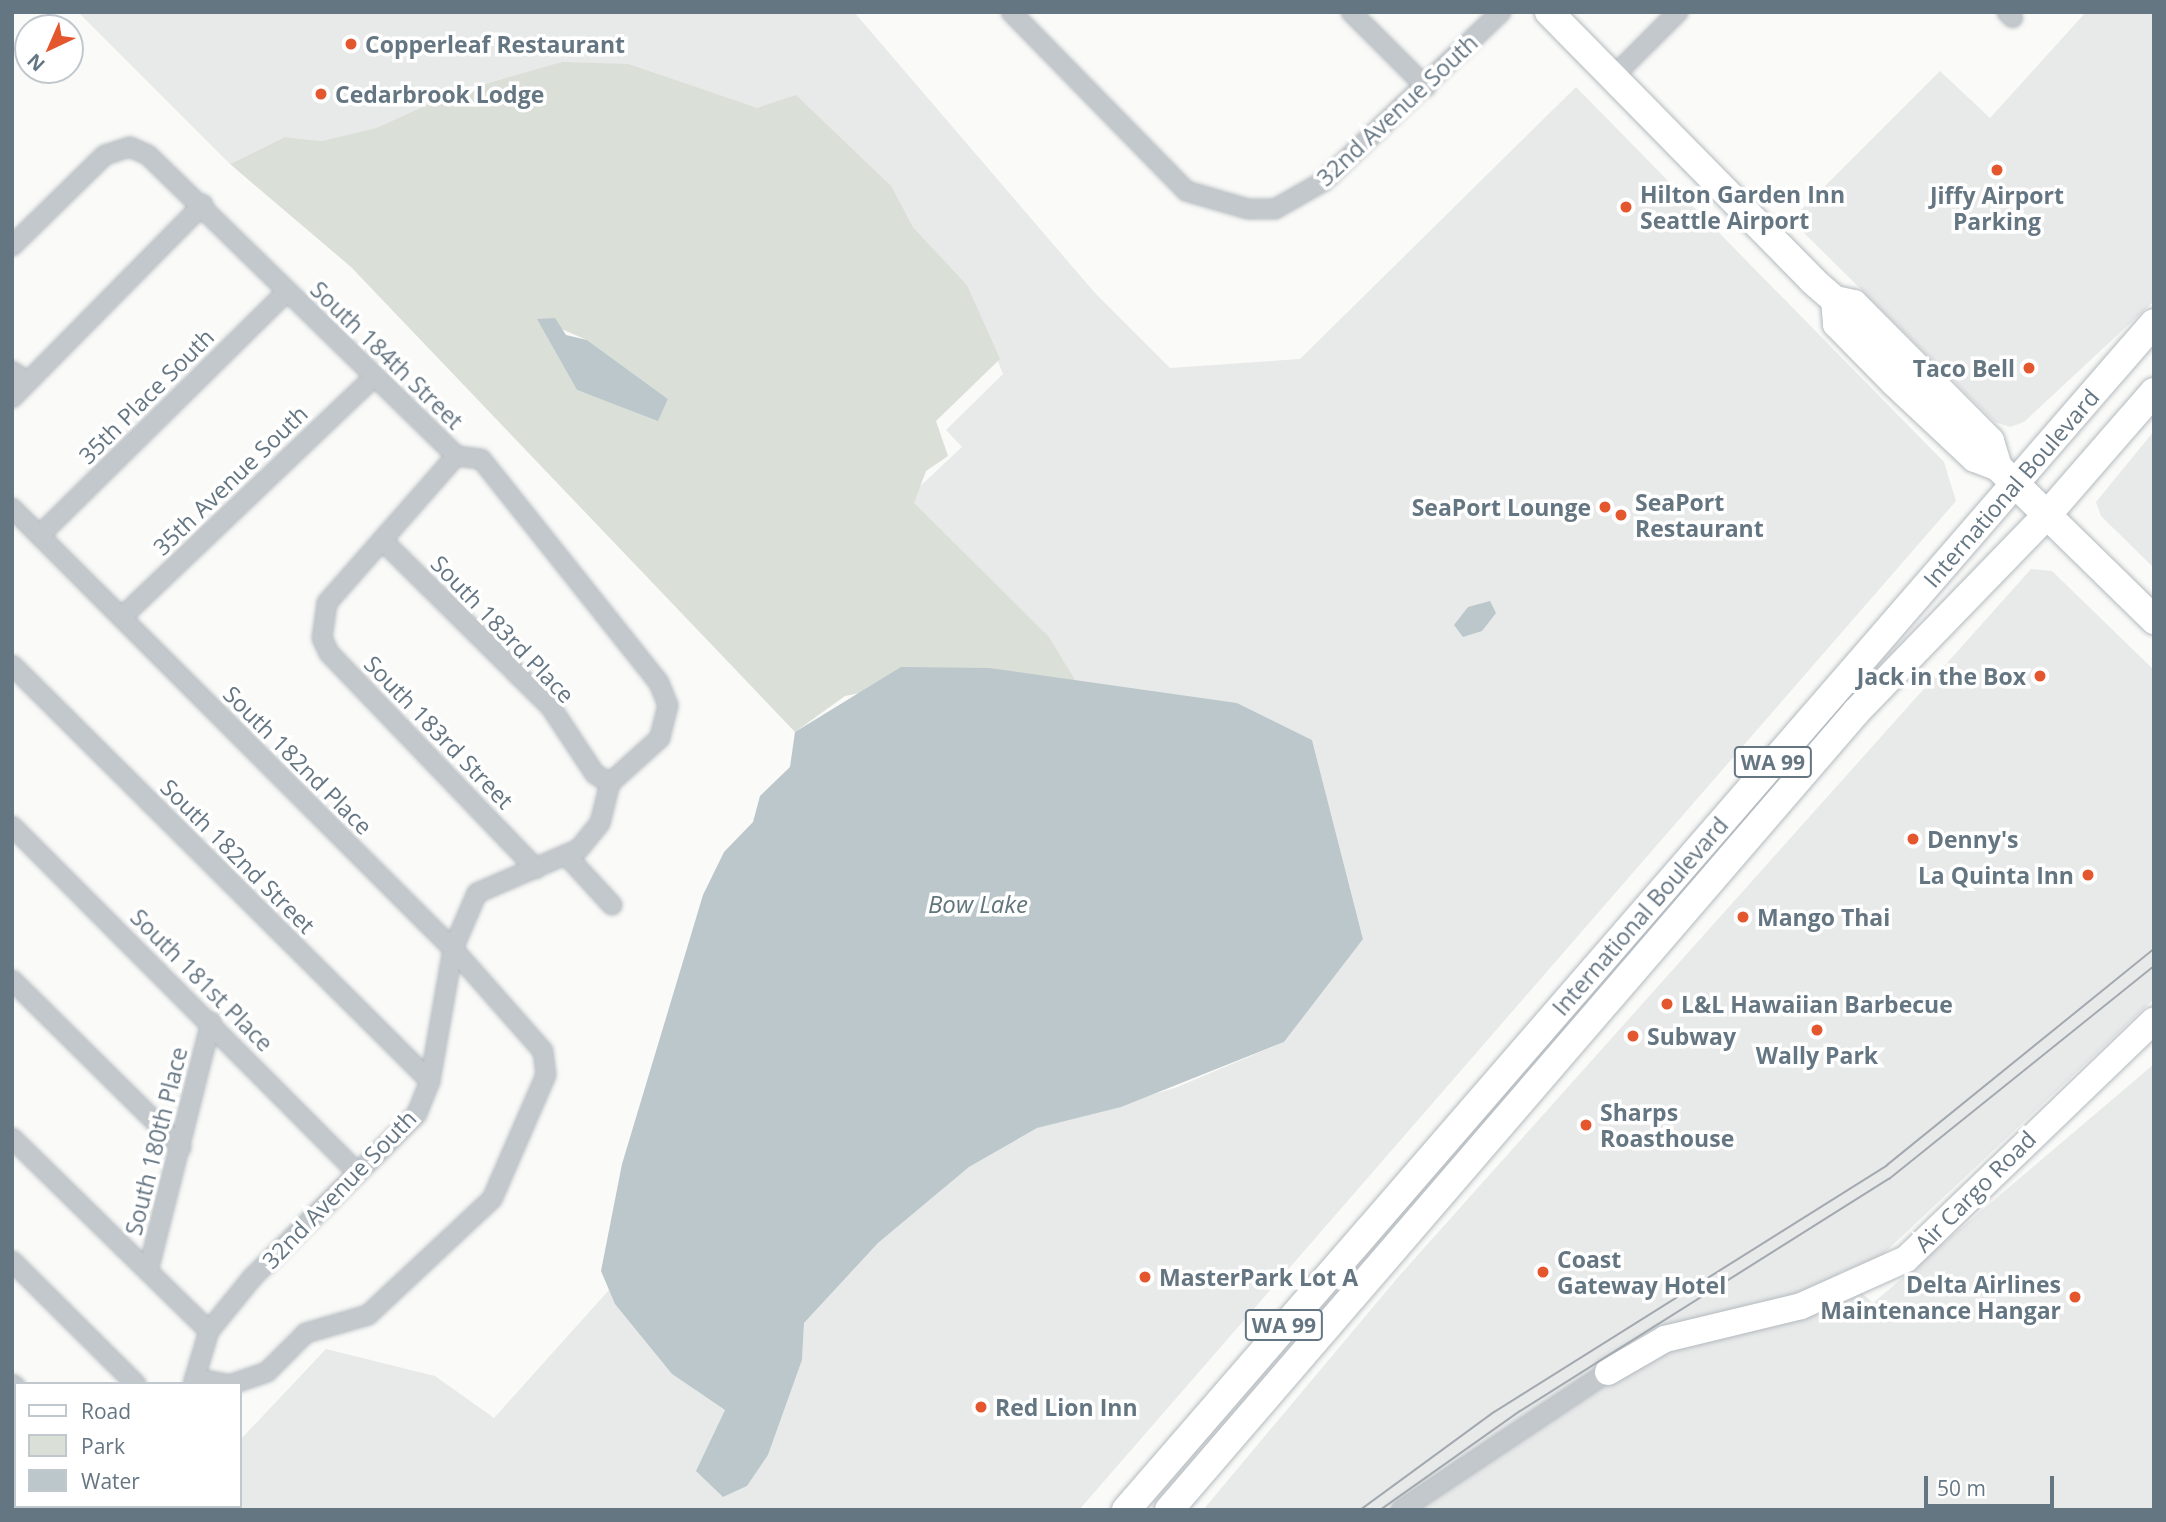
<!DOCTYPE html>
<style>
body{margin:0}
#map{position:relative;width:2166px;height:1522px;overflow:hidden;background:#fafaf8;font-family:"Open Sans",sans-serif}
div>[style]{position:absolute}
.built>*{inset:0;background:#e8e9e9}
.green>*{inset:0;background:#dadfd7}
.water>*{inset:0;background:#bbc7cb}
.roads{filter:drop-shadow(0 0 2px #b3babf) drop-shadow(0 0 2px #b3babf)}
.street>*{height:18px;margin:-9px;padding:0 9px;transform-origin:9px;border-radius:9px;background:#c3c8cc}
.secondary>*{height:26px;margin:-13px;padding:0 13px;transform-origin:13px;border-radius:13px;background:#fff}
.primary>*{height:28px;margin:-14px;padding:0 14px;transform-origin:14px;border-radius:14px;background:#fff}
.tram>*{height:2px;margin:-1px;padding:0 1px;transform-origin:1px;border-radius:1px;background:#a2aab0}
.dots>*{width:19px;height:19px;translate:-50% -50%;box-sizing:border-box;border:4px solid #fff;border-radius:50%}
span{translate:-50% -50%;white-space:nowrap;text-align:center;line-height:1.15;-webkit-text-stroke:7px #fff;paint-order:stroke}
.shield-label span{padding:2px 5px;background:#fff;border:2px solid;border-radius:5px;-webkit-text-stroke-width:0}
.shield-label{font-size:21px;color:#657683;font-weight:700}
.poi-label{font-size:23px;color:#657683;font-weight:700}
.left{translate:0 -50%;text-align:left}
.right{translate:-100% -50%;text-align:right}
.street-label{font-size:23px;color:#657683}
.water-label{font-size:24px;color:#60757c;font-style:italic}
.frame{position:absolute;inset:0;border:14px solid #657683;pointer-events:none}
.legend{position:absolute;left:14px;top:1382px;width:228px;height:126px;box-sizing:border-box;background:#fff;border:2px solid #c1c8cd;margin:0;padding:9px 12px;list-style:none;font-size:21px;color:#657683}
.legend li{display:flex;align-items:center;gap:14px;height:35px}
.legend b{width:35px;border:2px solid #c1c8cd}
.north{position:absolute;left:14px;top:14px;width:70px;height:70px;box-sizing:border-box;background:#fff;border:2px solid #c1c8cd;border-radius:50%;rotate:224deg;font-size:19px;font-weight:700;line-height:28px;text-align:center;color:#657683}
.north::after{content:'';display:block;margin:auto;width:24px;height:32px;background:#e4572e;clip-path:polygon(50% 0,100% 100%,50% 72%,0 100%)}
.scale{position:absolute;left:1924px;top:1476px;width:130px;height:32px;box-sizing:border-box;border:4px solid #657683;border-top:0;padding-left:9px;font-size:21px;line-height:24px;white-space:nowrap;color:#657683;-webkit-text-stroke:5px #fff;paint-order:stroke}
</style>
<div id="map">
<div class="built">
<i style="clip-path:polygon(78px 12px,854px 12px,1095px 293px,1170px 368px,1300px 359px,1576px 87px,1944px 462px,1956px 501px,1079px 1510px,201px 1510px,240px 1506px,240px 1440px,326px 1349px,435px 1376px,494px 1418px,609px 1290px,672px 1374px,725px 1410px,697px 1471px,723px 1497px,747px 1486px,768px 1455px,802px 1360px,804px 1323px,878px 1243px,969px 1167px,1037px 1128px,1175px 1088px,1284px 1042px,1363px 938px,1312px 740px,1237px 703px,1078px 685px,901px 504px,962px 447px,946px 430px,1003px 374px,967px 285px,913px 227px,892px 187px,758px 109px,629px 64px,451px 94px,376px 128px,321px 141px,285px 137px,230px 164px)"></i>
<i style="clip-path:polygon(2086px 12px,2154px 12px,2154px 301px,2024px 422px,2010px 427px,1995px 422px,1791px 220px,1940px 71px,1990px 118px)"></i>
<i style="clip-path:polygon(2154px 431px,2154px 568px,2101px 516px,2096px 502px)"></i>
<i style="clip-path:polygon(2031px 569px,2052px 571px,2154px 670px,2154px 999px,1880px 1257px,1839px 1273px,1873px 1303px,2154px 1064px,2154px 1510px,1203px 1510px,1399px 1276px)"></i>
</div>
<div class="green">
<i style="clip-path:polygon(evenodd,562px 62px,629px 64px,757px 108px,796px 95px,892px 187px,913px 227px,967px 285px,1000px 359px,936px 421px,948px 456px,926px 471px,914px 503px,1049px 637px,1078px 685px,990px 668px,845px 696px,795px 732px,351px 267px,230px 164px,285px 137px,321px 141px,376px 128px,451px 94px,562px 62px,538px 319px,587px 340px,668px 399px,658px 420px,577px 390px,538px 319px)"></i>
</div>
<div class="water">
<i style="clip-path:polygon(555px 318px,566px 335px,587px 340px,668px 399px,658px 421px,577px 390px,537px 319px)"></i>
<i style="clip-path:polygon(1490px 601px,1496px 613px,1482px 631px,1463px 637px,1454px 625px,1468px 607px)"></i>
<i style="clip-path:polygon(901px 667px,990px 668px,1237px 703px,1312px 740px,1363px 939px,1284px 1042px,1121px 1107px,1037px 1128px,969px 1167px,878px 1243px,804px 1323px,802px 1360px,768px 1455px,747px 1486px,723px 1497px,696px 1471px,725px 1410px,672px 1374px,615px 1304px,601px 1271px,622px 1164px,703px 895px,724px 852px,753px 822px,760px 796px,790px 767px,795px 732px)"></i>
</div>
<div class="roads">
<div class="street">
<i style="left:1011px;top:12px;width:250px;rotate:45.6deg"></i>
<i style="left:1186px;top:191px;width:65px;rotate:16.2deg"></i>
<i style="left:1248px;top:209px;width:27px"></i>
<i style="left:1275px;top:209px;width:56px;rotate:-29.7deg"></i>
<i style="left:1324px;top:181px;width:245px;rotate:-43.7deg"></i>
<i style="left:1351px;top:12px;width:106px;rotate:45deg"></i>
<i style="left:2007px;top:12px;width:8px;rotate:45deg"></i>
<i style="left:1614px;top:76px;width:91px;rotate:-45deg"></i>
<i style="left:12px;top:246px;width:130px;rotate:-44.4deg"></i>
<i style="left:105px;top:155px;width:26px;rotate:-18deg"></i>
<i style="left:130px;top:147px;width:20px;rotate:24deg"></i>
<i style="left:148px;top:155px;width:431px;rotate:44.3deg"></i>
<i style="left:456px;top:456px;width:25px;rotate:7deg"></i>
<i style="left:481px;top:459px;width:286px;rotate:51.5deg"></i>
<i style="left:659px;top:683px;width:24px;rotate:68deg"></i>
<i style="left:668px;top:705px;width:34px;rotate:104deg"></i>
<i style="left:660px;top:738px;width:67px;rotate:138deg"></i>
<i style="left:610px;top:783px;width:41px;rotate:104deg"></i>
<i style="left:600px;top:823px;width:33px;rotate:129deg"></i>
<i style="left:579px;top:849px;width:111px;rotate:156.7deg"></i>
<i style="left:477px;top:893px;width:61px;rotate:113.2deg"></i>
<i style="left:453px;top:949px;width:134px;rotate:99.9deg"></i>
<i style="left:430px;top:1081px;width:37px;rotate:112deg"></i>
<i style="left:416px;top:1115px;width:231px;rotate:135.2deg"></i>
<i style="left:252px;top:1278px;width:68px;rotate:129.1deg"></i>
<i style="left:209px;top:1331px;width:55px;rotate:106.8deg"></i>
<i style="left:12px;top:371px;width:19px;rotate:35deg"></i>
<i style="left:12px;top:398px;width:272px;rotate:-45.4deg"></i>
<i style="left:456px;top:456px;width:196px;rotate:131.3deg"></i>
<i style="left:327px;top:603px;width:35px;rotate:98deg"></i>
<i style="left:322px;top:638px;width:17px;rotate:65deg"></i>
<i style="left:329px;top:653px;width:299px;rotate:46.2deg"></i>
<i style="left:12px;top:508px;width:624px;rotate:45deg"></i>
<i style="left:453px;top:949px;width:136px;rotate:48.6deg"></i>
<i style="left:543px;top:1051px;width:24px;rotate:83deg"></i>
<i style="left:546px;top:1075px;width:135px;rotate:113.5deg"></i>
<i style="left:492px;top:1199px;width:170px;rotate:136.9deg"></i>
<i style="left:368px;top:1315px;width:65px;rotate:163.8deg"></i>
<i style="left:306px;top:1333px;width:55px;rotate:135deg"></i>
<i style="left:267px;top:1372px;width:37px;rotate:161deg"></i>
<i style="left:40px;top:535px;width:347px;rotate:-44.6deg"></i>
<i style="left:384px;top:542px;width:233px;rotate:44.7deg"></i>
<i style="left:550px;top:706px;width:82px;rotate:56.5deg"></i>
<i style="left:595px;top:774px;width:17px;rotate:31deg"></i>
<i style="left:122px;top:617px;width:345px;rotate:-43.6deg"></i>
<i style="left:12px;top:665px;width:590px;rotate:44.86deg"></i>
<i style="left:12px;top:826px;width:487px;rotate:45.1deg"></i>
<i style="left:566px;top:855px;width:68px;rotate:47.4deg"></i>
<i style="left:12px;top:980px;width:238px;rotate:44.7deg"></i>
<i style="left:12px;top:1138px;width:276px;rotate:44.4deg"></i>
<i style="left:12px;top:1261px;width:175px;rotate:44.8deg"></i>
<i style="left:148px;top:1271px;width:257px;rotate:-75.8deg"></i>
<i style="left:195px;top:1378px;width:32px;rotate:11deg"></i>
<i style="left:12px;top:1384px;width:5px;rotate:37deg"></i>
<i style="left:1401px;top:1510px;width:249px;rotate:-33.7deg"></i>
</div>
<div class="secondary">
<i style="left:1608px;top:1372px;width:66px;rotate:-30.1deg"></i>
<i style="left:1665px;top:1339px;width:140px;rotate:-13.6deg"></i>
<i style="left:1801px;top:1306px;width:115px;rotate:-24.1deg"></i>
<i style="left:1906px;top:1259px;width:344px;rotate:-43.9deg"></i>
<i style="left:116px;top:1510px;width:6px;rotate:-45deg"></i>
</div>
<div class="primary">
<i style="left:1549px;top:12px;width:377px;rotate:45.5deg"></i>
<i style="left:1813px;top:281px;width:29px;rotate:41deg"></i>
<i style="left:1835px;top:300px;width:19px;rotate:12deg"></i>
<i style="left:1854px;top:304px;width:193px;rotate:45.2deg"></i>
<i style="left:1990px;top:441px;width:27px;rotate:73deg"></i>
<i style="left:1835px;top:300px;width:24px;rotate:85deg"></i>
<i style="left:1837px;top:324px;width:81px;rotate:45.5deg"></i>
<i style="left:1894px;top:382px;width:111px;rotate:43.2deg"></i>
<i style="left:1975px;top:458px;width:25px;rotate:21deg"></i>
<i style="left:1998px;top:467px;width:219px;rotate:44.4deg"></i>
<i style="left:1126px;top:1510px;width:1570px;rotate:-49.11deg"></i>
<i style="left:1169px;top:1510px;width:1053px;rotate:-49.27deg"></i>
<i style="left:1856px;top:712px;width:274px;rotate:-45.9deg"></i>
<i style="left:2047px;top:515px;width:163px;rotate:-49deg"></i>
</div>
</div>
<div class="tram">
<i style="left:1360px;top:1510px;width:166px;rotate:-36.2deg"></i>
<i style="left:1494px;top:1412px;width:464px;rotate:-32.1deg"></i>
<i style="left:1887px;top:1165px;width:343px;rotate:-39deg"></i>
<i style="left:1380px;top:1510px;width:171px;rotate:-35.3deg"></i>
<i style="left:1520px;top:1411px;width:436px;rotate:-32.2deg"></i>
<i style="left:1889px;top:1179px;width:340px;rotate:-38.8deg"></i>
</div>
<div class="dots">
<i style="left:351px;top:44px;background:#e4572e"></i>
<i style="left:321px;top:94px;background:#e4572e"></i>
<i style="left:1997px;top:170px;background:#e4572e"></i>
<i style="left:1626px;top:207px;background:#e4572e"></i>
<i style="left:2029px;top:368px;background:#e4572e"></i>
<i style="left:1605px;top:507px;background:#e4572e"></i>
<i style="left:1621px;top:515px;background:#e4572e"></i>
<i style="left:2040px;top:676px;background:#e4572e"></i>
<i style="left:1913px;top:839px;background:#e4572e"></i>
<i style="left:2088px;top:875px;background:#e4572e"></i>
<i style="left:1743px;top:917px;background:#e4572e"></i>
<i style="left:1667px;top:1004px;background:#e4572e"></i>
<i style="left:1817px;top:1030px;background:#e4572e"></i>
<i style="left:1633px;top:1036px;background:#e4572e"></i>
<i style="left:1586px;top:1125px;background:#e4572e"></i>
<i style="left:1543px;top:1272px;background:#e4572e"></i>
<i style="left:1145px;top:1277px;background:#e4572e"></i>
<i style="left:2075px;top:1297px;background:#e4572e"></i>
<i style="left:981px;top:1407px;background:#e4572e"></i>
</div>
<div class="shield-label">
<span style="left:1773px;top:762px">WA 99</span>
<span style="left:1284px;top:1325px">WA 99</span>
</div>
<div class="poi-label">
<span class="left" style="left:365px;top:44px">Copperleaf Restaurant</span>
<span class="left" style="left:335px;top:94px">Cedarbrook Lodge</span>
<span class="left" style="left:1640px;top:207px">Hilton Garden Inn<br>Seattle Airport</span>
<span style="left:1997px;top:208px">Jiffy Airport<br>Parking</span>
<span class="right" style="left:2015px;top:368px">Taco Bell</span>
<span class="left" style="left:1635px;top:515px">SeaPort<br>Restaurant</span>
<span class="right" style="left:1591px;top:507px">SeaPort Lounge</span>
<span class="right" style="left:2026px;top:676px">Jack in the Box</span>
<span class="left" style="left:1927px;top:839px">Denny's</span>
<span class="right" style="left:2074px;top:875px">La Quinta Inn</span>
<span class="left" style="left:1757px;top:917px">Mango Thai</span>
<span class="left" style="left:1681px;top:1004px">L&amp;L Hawaiian Barbecue</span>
<span class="left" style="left:1647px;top:1036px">Subway</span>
<span style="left:1817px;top:1055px">Wally Park</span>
<span class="left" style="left:1600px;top:1125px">Sharps<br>Roasthouse</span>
<span class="left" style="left:1557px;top:1272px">Coast<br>Gateway Hotel</span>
<span class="left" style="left:1159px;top:1277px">MasterPark Lot A</span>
<span class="right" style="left:2061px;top:1297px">Delta Airlines<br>Maintenance Hangar</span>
<span class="left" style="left:995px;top:1407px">Red Lion Inn</span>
</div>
<div class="street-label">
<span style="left:1397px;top:110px;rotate:-43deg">32nd Avenue South</span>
<span style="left:387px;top:355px;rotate:44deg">South 184th Street</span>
<span style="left:146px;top:396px;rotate:-45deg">35th Place South</span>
<span style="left:230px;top:480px;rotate:-44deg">35th Avenue South</span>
<span style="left:2011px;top:488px;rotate:-49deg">International Boulevard</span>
<span style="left:503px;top:629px;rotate:46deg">South 183rd Place</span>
<span style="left:439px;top:732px;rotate:46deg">South 183rd Street</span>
<span style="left:298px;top:760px;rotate:45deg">South 182nd Place</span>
<span style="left:238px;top:856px;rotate:45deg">South 182nd Street</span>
<span style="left:1640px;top:916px;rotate:-49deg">International Boulevard</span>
<span style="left:202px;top:980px;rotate:45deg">South 181st Place</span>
<span style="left:156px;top:1141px;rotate:-76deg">South 180th Place</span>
<span style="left:339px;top:1189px;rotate:-46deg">32nd Avenue South</span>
<span style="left:1975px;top:1191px;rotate:-45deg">Air Cargo Road</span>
</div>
<div class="water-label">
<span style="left:978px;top:904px">Bow Lake</span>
</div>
<div class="frame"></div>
<ul class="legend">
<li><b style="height:9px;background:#fff"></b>Road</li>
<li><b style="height:19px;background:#dadfd7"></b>Park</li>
<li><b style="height:19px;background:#bbc7cb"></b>Water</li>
</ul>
<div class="north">N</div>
<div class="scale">50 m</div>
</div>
